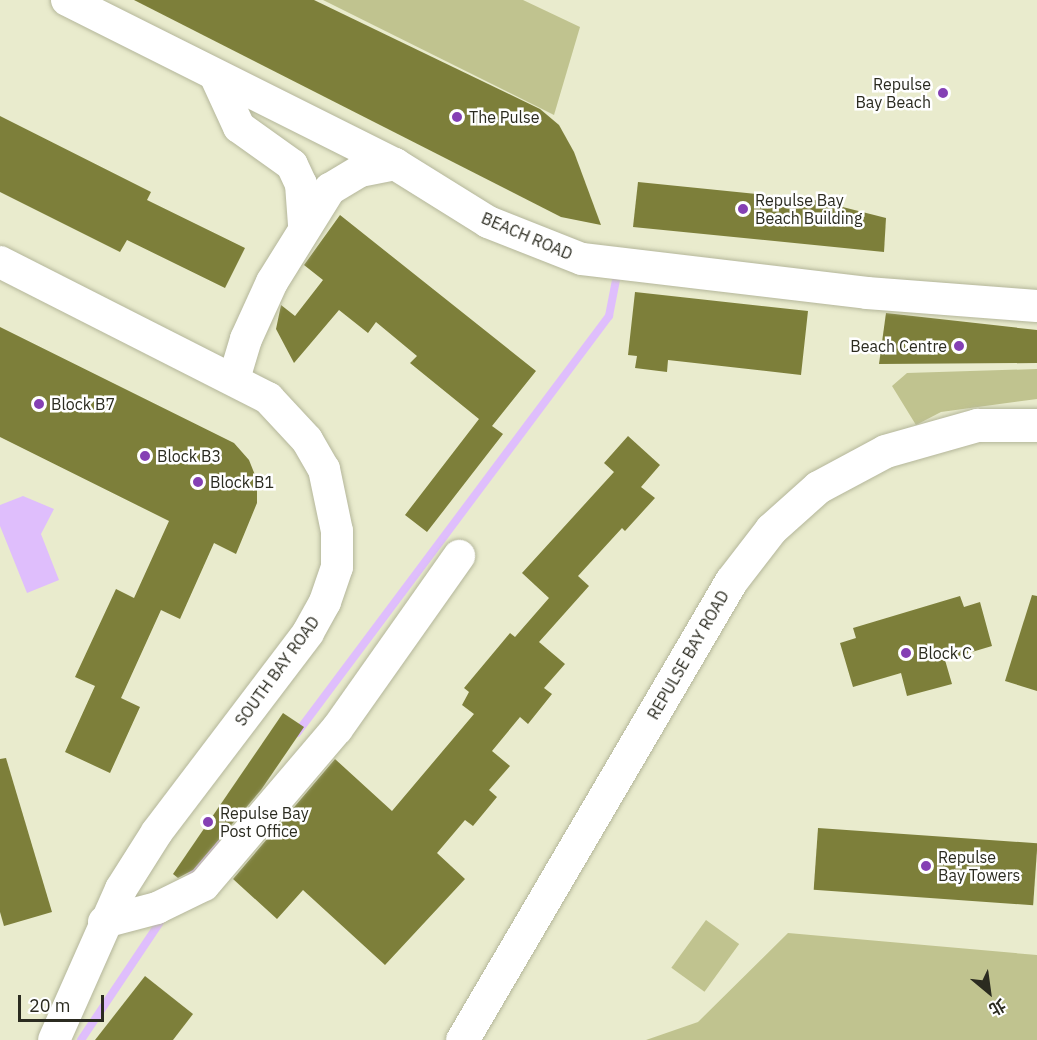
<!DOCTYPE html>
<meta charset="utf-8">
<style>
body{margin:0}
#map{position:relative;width:1037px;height:1040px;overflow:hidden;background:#e9ebcd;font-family:"IBM Plex Sans","Noto Sans TC",sans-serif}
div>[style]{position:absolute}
.green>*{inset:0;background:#c0c38f;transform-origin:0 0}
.water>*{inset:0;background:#dfbefc}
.stream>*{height:8px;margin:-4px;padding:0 4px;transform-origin:4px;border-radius:4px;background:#dfbefc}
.building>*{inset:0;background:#7d7f3a;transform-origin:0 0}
.roads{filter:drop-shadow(0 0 2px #b4b69a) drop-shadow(0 0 2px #b4b69a)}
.minor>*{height:32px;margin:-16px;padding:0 16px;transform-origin:16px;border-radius:16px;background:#fff}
.major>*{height:33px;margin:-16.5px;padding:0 16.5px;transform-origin:16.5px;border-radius:16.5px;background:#fff}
.dots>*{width:16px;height:16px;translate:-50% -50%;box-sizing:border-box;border:3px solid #fff;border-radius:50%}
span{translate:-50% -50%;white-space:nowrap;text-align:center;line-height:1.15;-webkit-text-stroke:5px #fff;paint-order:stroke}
.poi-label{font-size:16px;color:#2b2b20}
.right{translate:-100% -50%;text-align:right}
.left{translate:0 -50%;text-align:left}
.street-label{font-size:16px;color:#2b2b20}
.north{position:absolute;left:959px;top:962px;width:60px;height:60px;-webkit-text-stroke:4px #fff;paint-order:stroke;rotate:151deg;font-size:16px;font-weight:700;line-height:24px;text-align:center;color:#2b2b20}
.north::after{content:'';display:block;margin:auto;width:21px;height:27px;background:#2b2b20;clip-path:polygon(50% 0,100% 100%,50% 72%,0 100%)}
.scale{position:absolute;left:18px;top:995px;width:86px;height:27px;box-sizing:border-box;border:3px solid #2b2b20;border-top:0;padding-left:8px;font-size:18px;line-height:21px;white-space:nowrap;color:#2b2b20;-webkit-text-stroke:4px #fff;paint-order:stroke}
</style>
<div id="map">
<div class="green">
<i style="clip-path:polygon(323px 0,523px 0,580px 27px,554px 115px)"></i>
<i style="clip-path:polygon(1037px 369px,1037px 399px,941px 412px,916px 425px,892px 386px,907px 373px)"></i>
<i style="left:706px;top:920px;width:41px;height:59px;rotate:36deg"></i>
<i style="clip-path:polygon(788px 933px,1037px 955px,1037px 1040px,646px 1040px,698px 1022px)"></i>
</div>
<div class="water">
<i style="clip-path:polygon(23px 496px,54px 509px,41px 534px,59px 580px,27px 593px,0 526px,0 505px)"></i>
</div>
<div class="stream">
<i style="left:297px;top:733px;width:521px;rotate:-53.2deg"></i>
<i style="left:609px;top:316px;width:42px;rotate:-79deg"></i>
<i style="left:188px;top:880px;width:47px;rotate:-53.6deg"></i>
<i style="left:81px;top:1040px;width:149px;rotate:-56.2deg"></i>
</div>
<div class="building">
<i style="clip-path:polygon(134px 0,314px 0,540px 109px,559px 125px,574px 152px,601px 225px,561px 217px)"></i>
<i style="clip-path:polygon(0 116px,151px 192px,147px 200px,245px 248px,225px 288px,127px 240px,120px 252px,0 192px)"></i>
<i style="clip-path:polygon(638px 182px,815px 200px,886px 218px,884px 252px,633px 227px)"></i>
<i style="clip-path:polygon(340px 215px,536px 371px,492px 426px,503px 434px,427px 532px,405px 515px,479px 419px,410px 363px,417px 356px,376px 322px,368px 333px,339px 310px,294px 363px,276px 329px,281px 305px,295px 316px,323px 280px,304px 265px)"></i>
<i style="clip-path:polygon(635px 292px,808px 311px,801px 375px,668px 360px,667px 372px,635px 368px,637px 356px,628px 355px)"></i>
<i style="clip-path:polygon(886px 313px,1037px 330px,1037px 363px,879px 364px)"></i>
<i style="clip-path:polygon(0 327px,234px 443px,249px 460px,257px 480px,257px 503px,236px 554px,214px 543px,180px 619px,161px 610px,121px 698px,140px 707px,110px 773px,65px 752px,95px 686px,75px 677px,116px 589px,134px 598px,169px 521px,0 437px)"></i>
<i style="clip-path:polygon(628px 436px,660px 465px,641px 487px,655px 498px,625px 531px,622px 528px,578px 576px,589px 586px,539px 642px,565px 664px,544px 688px,552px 694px,528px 724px,520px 717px,492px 751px,510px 766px,489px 790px,497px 797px,473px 826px,465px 820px,437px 853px,465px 879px,385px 965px,303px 890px,277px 919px,233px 879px,335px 759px,392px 811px,474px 714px,462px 705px,469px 692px,464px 688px,510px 633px,515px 637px,549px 598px,522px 573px,614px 472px,604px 463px)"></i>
<i style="clip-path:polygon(1032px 595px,1037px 596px,1037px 691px,1005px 681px)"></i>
<i style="clip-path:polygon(960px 596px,964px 607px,980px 602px,992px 646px,945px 660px,952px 684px,907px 696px,901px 673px,853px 687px,840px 643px,856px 638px,853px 628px)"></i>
<i style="clip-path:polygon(283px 713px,304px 727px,261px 790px,193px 870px,178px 878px,173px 874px)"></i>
<i style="clip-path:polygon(6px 758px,52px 912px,4px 926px,0 912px,0 759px)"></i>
<i style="left:818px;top:828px;width:220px;height:62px;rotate:4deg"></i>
<i style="clip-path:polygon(145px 976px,193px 1014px,173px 1040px,95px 1040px)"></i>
</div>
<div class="roads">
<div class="minor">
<i style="left:67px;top:0;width:367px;rotate:26.6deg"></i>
<i style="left:395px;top:164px;width:110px;rotate:31.9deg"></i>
<i style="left:488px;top:222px;width:101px;rotate:21.5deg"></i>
<i style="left:582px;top:259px;width:287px;rotate:6.8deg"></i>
<i style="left:867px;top:293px;width:170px;rotate:4.4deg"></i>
<i style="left:216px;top:77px;width:55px;rotate:65.3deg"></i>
<i style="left:239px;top:127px;width:65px;rotate:35.6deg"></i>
<i style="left:292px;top:165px;width:21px;rotate:65deg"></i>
<i style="left:301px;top:184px;width:41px;rotate:85.8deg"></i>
<i style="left:0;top:262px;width:301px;rotate:26.9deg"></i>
<i style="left:268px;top:398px;width:57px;rotate:47.1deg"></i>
<i style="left:307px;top:440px;width:34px;rotate:60deg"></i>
<i style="left:324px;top:469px;width:63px;rotate:78.2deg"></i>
<i style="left:337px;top:531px;width:36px;rotate:90deg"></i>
<i style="left:337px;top:567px;width:37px;rotate:109deg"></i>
<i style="left:325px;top:602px;width:35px;rotate:119deg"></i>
<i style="left:308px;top:633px;width:250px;rotate:127.2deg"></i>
<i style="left:157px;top:832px;width:67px;rotate:122.3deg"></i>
<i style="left:121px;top:889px;width:165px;rotate:113.9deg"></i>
<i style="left:234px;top:379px;width:42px;rotate:-73.3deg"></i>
<i style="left:246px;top:339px;width:63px;rotate:-65.5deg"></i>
<i style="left:272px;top:282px;width:110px;rotate:-58.1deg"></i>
<i style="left:330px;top:189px;width:35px;rotate:-31deg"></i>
<i style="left:360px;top:171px;width:36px;rotate:-11deg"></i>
<i style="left:104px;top:922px;width:55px;rotate:-14.8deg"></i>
<i style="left:157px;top:908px;width:52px;rotate:-26.1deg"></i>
<i style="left:204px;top:885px;width:205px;rotate:-49.6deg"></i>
<i style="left:337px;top:729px;width:212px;rotate:-54.8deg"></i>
</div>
<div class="major">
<i style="left:462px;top:1040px;width:532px;rotate:-59.63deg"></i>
<i style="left:731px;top:581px;width:66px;rotate:-52.4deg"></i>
<i style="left:771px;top:529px;width:63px;rotate:-41.8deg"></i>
<i style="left:818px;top:487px;width:76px;rotate:-28.2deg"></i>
<i style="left:885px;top:451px;width:96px;rotate:-15.8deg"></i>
<i style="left:977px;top:425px;width:60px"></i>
</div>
</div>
<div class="dots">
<i style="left:943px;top:93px;background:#8540b4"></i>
<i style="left:457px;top:117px;background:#8540b4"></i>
<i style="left:743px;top:209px;background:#8540b4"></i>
<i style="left:959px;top:346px;background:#8540b4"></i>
<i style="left:39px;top:404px;background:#8540b4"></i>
<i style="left:145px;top:456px;background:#8540b4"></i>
<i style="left:198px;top:482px;background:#8540b4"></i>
<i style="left:906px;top:653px;background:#8540b4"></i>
<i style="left:208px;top:822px;background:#8540b4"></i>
<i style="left:926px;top:866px;background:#8540b4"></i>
</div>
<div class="poi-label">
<span class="right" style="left:931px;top:93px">Repulse<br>Bay Beach</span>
<span class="left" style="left:469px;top:117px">The Pulse</span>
<span class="left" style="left:755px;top:209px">Repulse Bay<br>Beach Building</span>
<span class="right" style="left:947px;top:346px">Beach Centre</span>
<span class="left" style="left:51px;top:404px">Block B7</span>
<span class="left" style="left:157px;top:456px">Block B3</span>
<span class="left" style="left:210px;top:482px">Block B1</span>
<span class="left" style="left:918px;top:653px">Block C</span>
<span class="left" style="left:220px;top:822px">Repulse Bay<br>Post Office</span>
<span class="left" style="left:938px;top:866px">Repulse<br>Bay Towers</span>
</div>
<div class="street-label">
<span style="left:527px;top:236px;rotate:23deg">BEACH ROAD</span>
<span style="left:688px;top:655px;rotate:-60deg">REPULSE BAY ROAD</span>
<span style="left:277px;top:671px;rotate:-54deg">SOUTH BAY ROAD</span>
</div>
<div class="north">北</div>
<div class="scale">20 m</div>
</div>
